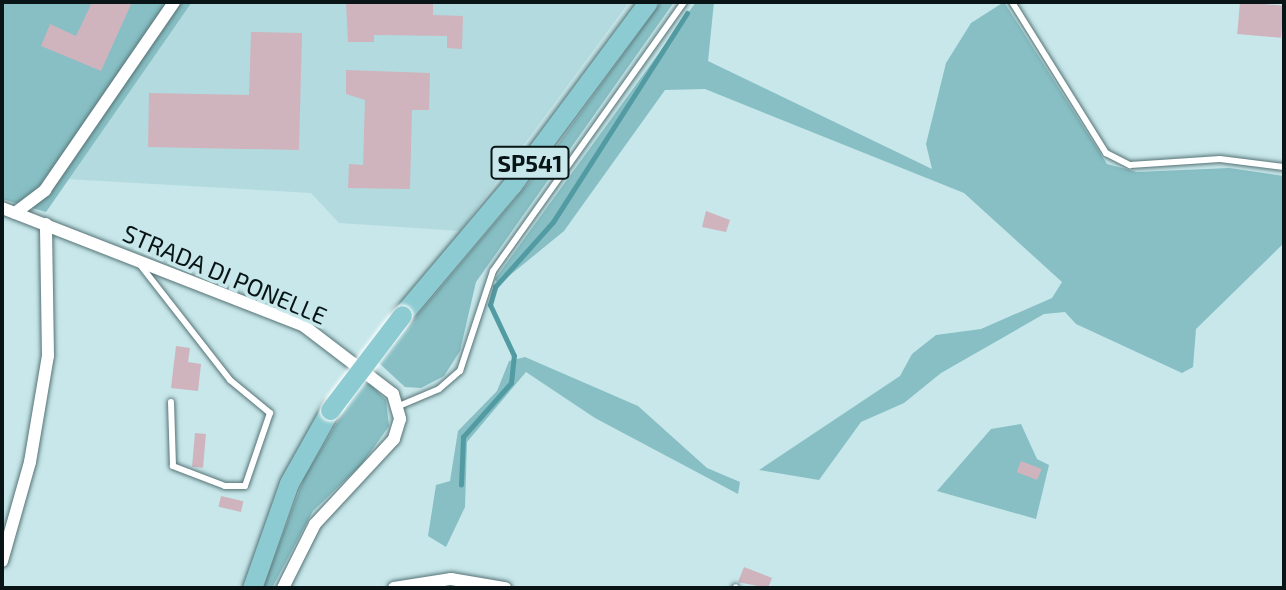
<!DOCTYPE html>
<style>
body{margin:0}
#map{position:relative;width:1286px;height:590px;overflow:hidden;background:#c7e7ea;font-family:"Exo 2",sans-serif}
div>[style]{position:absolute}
.built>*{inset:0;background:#b3dbdf}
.green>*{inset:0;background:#87bfc4}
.stream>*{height:4.5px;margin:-2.25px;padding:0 2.25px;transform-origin:2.25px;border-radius:2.25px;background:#529ba2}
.building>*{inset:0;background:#cfb3bd;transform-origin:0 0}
.roads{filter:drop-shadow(0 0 2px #567376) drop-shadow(0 0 2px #567376)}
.lane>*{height:6px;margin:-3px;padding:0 3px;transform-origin:3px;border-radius:3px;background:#fff}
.street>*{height:12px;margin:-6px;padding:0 6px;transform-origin:6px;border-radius:6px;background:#fff}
.primary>*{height:19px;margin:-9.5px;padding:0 9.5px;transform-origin:9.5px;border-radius:9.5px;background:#8ccbd1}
.bridges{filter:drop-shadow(0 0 2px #fff) drop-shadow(0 0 2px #fff)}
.primary-bridge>*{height:19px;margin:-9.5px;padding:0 9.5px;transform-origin:9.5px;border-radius:9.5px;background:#8ccbd1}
span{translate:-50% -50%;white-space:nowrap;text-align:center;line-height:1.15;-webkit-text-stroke:7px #c7e7ea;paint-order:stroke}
.shield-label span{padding:2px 5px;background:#c7e7ea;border:2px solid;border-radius:5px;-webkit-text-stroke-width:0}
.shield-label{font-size:23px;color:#081415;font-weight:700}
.street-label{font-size:24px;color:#081415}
.frame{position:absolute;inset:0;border:4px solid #081415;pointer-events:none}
</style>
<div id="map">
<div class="built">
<i style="clip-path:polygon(192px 2px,629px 2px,460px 231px,339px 223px,311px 193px,66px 179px)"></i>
</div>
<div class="green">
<i style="clip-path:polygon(2px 2px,192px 2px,46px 212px,2px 199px)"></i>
<i style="clip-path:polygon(661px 2px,674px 2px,476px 282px,460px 351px,444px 376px,421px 388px,405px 387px,378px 362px,538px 172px)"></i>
<i style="clip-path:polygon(696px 2px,714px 2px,708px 61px,932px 169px,926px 144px,946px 63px,971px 23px,1004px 2px,1107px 164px,1137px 172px,1229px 168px,1284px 176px,1284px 243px,1196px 329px,1193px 367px,1182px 373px,1076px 324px,1065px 312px,1044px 314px,941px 373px,904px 403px,861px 422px,819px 480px,759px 470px,900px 376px,912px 354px,936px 335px,981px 329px,1052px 298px,1062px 282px,964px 193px,705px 89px,665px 90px,564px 231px,498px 285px,495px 279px)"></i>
<i style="clip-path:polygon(525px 357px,638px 406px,707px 468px,740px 482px,738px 494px,595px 418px,526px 372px,467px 442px,465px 507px,446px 547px,428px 536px,436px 485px,450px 481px,458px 431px,497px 391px,509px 361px)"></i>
<i style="clip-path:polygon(364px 378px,386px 400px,389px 426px,362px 464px,313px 511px,272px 588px,263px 588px,304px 478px)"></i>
<i style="clip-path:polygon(1021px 424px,1037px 459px,1049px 465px,1036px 519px,937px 491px,991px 429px)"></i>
</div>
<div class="stream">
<i style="left:461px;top:485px;width:48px;rotate:-87.6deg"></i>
<i style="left:463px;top:437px;width:72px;rotate:-48.4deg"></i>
<i style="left:511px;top:383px;width:27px;rotate:-84deg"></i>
<i style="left:514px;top:356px;width:56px;rotate:-115.2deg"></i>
<i style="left:490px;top:305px;width:19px;rotate:-74deg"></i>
<i style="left:495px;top:287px;width:87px;rotate:-48.3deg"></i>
<i style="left:553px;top:222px;width:248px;rotate:-57.3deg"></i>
</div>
<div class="building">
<i style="clip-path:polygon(92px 2px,132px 2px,101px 71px,41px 46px,50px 24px,76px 36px)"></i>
<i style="clip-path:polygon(346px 2px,433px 2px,433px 15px,463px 16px,462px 49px,447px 48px,447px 36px,374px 35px,374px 42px,348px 42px)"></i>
<i style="left:1240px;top:2px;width:44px;height:32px;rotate:5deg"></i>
<i style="clip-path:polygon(251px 32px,302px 33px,299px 150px,148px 147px,149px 93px,249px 95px)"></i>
<i style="clip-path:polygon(346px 70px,430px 73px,429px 110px,412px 110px,410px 189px,348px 188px,349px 164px,363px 165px,365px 100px,346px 94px)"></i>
<i style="clip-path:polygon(706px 211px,730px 220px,726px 232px,702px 227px)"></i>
<i style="clip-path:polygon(176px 346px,190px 348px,188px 362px,201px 364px,198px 391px,171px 388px)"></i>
<i style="left:195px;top:433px;width:11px;height:34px;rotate:5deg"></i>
<i style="left:1021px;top:461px;width:22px;height:12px;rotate:21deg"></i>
<i style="left:221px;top:496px;width:23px;height:11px;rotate:13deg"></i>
<i style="clip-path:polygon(744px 567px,772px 578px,768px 588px,738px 582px)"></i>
</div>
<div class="roads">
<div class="lane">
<i style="left:1012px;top:2px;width:178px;rotate:58.1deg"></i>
<i style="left:1106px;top:153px;width:27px;rotate:27deg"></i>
<i style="left:1130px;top:165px;width:90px;rotate:-3.8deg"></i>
<i style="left:1220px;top:159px;width:64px;rotate:7.1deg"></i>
<i style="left:141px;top:266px;width:145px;rotate:52deg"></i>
<i style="left:230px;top:380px;width:52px;rotate:39.5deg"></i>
<i style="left:270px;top:413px;width:77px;rotate:108.9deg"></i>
<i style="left:245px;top:486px;width:20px;rotate:180deg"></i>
<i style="left:225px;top:486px;width:56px;rotate:-159deg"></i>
<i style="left:173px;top:466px;width:64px;rotate:-91.8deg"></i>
<i style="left:399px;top:406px;width:43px;rotate:-23deg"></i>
<i style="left:439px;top:389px;width:28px;rotate:-41deg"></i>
<i style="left:460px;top:371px;width:105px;rotate:-71.7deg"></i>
<i style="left:493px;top:271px;width:330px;rotate:-54.6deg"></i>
<i style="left:735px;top:588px;width:1px;rotate:-45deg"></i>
</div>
<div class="street">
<i style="left:2px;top:208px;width:324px;rotate:21.3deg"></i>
<i style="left:304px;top:326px;width:112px;rotate:37.4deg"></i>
<i style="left:393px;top:394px;width:26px;rotate:74deg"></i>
<i style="left:400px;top:419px;width:21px;rotate:107deg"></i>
<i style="left:394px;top:439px;width:116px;rotate:132.9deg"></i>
<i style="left:315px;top:524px;width:72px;rotate:116.6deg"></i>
<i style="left:15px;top:213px;width:38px;rotate:-37deg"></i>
<i style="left:45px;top:190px;width:228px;rotate:-55.5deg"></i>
<i style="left:2px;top:561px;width:103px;rotate:-74.2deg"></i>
<i style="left:30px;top:462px;width:108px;rotate:-80.4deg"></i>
<i style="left:48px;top:356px;width:132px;rotate:-90.9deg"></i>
<i style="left:394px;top:588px;width:58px;rotate:-9deg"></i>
<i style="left:451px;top:579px;width:55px;rotate:9.5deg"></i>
</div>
<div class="primary">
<i style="left:402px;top:315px;width:170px;rotate:-49.8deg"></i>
<i style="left:512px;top:185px;width:228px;rotate:-53.4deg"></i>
<i style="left:252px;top:588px;width:111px;rotate:-70.6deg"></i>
<i style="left:289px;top:483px;width:84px;rotate:-60.7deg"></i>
</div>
</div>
<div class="bridges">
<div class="primary-bridge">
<i style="left:330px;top:410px;width:119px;rotate:-52.8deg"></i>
</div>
</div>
<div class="shield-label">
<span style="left:530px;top:163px">SP541</span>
</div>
<div class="street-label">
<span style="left:225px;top:274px;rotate:23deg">STRADA DI PONELLE</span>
</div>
<div class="frame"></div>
</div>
